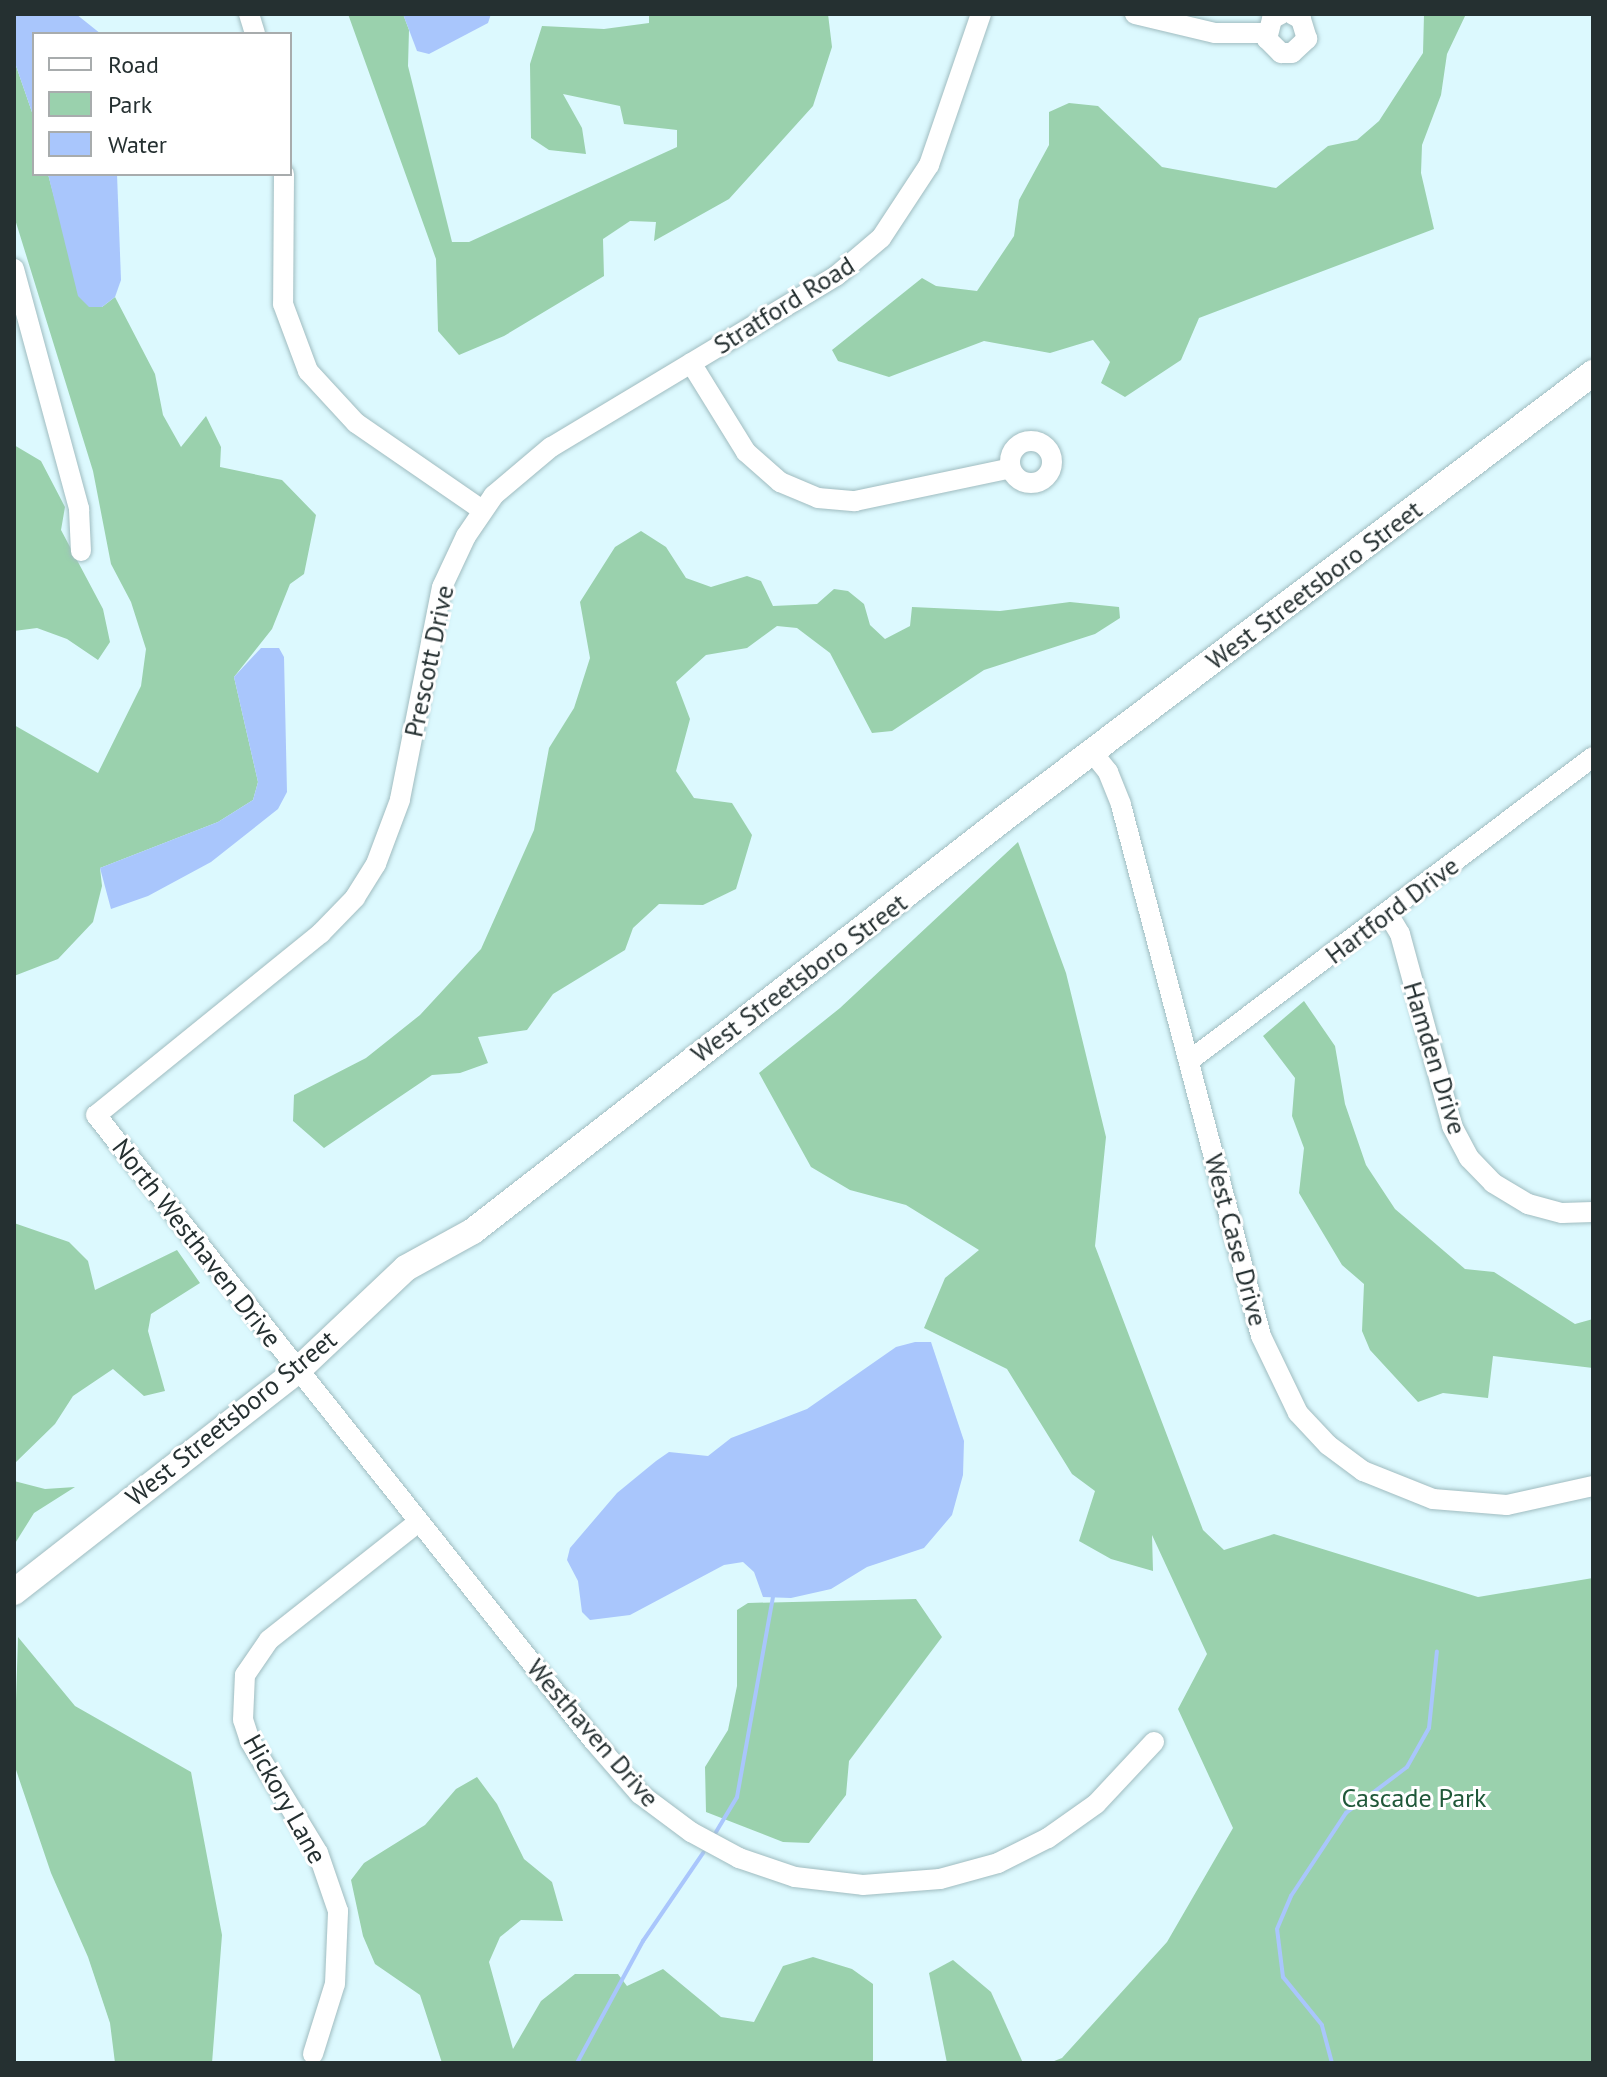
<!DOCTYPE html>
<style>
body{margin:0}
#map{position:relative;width:1607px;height:2077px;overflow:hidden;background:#dcf9fe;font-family:"PT Sans",sans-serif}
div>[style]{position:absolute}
.green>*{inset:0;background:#9ad1ad}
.water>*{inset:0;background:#a9c6fc}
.stream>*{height:4px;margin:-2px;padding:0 2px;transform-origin:2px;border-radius:2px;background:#a9c6fc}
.roads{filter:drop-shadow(0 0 2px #a0bcc0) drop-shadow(0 0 2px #a0bcc0)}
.minor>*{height:20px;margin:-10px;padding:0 10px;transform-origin:10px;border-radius:10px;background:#fff}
.minor>.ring{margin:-10px;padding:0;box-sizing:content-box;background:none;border:20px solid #fff;border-radius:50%}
.major>*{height:26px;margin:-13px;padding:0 13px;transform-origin:13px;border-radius:13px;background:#fff}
span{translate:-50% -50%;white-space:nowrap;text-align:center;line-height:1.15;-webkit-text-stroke:6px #fff;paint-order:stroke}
.street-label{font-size:26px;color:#253031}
.park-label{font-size:26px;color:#205839}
.frame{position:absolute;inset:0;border:16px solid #253031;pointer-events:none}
.legend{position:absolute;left:32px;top:32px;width:260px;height:144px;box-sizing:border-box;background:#fff;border:2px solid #a8acad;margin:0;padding:10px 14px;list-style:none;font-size:24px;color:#253031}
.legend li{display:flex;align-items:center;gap:16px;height:40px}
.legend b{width:40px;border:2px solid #a8acad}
</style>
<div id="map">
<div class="green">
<i style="clip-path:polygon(348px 14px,403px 14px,409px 30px,408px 66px,452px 242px,469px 242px,677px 147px,677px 130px,624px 124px,620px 106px,563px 94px,582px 128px,586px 154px,549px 150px,531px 138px,530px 64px,542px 26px,604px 29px,649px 23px,649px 14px,828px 14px,832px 47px,813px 106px,729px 199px,654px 241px,656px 222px,630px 221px,603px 239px,604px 276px,504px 336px,459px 355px,438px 331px,436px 259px)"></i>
<i style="clip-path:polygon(1424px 14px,1466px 14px,1447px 54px,1441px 95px,1422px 145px,1421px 173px,1434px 229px,1199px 318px,1181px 360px,1125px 397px,1101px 383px,1110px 362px,1093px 340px,1050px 353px,984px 341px,889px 377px,838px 361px,832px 350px,922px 278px,936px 286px,977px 291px,1014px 236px,1019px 200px,1049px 145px,1049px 112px,1069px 103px,1098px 106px,1162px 167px,1276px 188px,1328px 146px,1357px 140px,1379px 121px,1423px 53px)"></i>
<i style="clip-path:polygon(14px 60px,34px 118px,34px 174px,48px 174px,59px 215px,102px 307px,115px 297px,155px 374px,163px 415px,181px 447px,206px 416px,221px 447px,220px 467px,282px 480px,316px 515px,304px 574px,290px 584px,272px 629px,234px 677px,258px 782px,253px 800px,218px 822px,100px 868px,102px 886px,93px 922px,58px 959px,14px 976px,14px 725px,98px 773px,141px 686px,146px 649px,131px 602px,111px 564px,93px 471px,14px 216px)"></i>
<i style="clip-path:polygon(14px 445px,41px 461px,65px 507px,61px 530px,103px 609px,110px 642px,98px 660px,67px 639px,37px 628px,14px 631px)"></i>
<i style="clip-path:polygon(641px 531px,666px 547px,686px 578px,711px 587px,747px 576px,761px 581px,773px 606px,817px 604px,834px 589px,848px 591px,864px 604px,870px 625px,885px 639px,910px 626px,912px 607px,1000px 611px,1070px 602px,1119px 607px,1120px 618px,1095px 634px,984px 670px,892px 731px,872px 733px,830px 653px,797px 628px,777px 626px,747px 648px,706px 655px,676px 682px,690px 719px,676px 771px,694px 798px,732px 803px,752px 835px,736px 889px,703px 905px,659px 904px,633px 928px,625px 950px,553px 994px,527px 1030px,478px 1037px,488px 1063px,460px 1073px,432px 1075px,324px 1148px,293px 1121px,294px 1095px,366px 1058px,420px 1015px,481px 949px,534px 830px,549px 748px,574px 708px,590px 658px,580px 602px,615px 547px)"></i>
<i style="clip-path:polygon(1018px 842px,1066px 973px,1106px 1137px,1095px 1246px,1203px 1530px,1224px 1550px,1274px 1534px,1478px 1597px,1593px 1578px,1593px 2063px,1049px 2063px,1062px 2058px,1167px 1942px,1233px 1828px,1178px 1709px,1207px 1654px,1152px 1535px,1153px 1571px,1111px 1559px,1079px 1541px,1095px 1491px,1072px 1474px,1007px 1369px,924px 1328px,945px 1278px,979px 1250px,906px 1205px,850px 1190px,811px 1167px,759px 1073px,840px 1008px)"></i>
<i style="clip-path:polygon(1304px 1001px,1335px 1046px,1345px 1104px,1366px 1165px,1395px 1209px,1465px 1269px,1494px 1272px,1575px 1324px,1593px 1319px,1593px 1368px,1493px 1356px,1488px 1398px,1443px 1393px,1418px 1402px,1370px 1350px,1362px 1331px,1364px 1284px,1342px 1265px,1299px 1193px,1304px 1148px,1292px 1116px,1295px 1078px,1263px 1036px)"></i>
<i style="clip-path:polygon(14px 1223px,69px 1242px,88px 1261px,95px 1290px,177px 1250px,200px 1283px,151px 1314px,148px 1331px,165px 1391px,144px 1396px,113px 1369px,73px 1396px,55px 1424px,14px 1464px)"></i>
<i style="clip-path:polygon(14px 1481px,45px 1489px,75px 1487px,34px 1513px,14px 1545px)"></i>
<i style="clip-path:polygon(916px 1599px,942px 1637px,849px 1761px,846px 1795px,809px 1843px,783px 1842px,706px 1812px,705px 1767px,728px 1730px,737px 1686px,737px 1610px,748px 1603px)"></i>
<i style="clip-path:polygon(18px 1637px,75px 1706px,191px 1772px,222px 1935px,212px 2063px,115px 2063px,110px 2023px,88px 1957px,51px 1873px,14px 1764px)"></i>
<i style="clip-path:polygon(477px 1777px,497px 1804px,524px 1859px,552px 1882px,563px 1921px,521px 1920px,500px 1937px,489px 1962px,513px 2049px,541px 2001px,575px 1974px,618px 1974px,627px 1986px,663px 1969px,721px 2017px,754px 2022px,783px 1966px,813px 1957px,852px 1969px,873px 1984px,873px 2063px,442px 2063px,420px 1995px,375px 1964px,363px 1936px,351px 1880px,364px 1863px,425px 1825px,456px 1789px)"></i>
<i style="clip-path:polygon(953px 1960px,991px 1992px,1023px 2063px,947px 2063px,929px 1973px)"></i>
</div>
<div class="water">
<i style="clip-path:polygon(14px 14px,76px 14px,101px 34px,34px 34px,34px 118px,14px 60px)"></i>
<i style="clip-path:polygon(403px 14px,491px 14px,488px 23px,429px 54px,417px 51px)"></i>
<i style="clip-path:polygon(48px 174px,117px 174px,121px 280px,115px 297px,102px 307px,89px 307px,78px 296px)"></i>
<i style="clip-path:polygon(261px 648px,279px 648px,284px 657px,287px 792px,278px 809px,211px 862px,148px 896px,111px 909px,100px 868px,218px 822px,253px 800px,258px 782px,234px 677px)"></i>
<i style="clip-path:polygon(915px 1342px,931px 1342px,964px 1441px,963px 1475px,952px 1515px,924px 1548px,867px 1567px,831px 1589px,791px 1598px,763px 1597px,754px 1572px,743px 1562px,724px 1565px,630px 1615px,590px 1620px,582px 1612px,578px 1581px,567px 1560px,570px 1548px,617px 1493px,656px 1461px,669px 1452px,708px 1456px,731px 1438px,807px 1409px,896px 1347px)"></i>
</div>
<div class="stream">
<i style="left:716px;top:1832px;width:41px;rotate:-59deg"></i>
<i style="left:737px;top:1797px;width:203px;rotate:-79.8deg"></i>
<i style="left:577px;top:2063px;width:139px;rotate:-61.6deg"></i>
<i style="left:643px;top:1941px;width:107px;rotate:-55.7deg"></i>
<i style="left:1332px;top:2063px;width:39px;rotate:-105deg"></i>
<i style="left:1322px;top:2025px;width:62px;rotate:-129.1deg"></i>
<i style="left:1283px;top:1977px;width:48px;rotate:-97.1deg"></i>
<i style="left:1277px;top:1929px;width:36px;rotate:-67deg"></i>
<i style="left:1291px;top:1896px;width:100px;rotate:-56.5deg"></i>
<i style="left:1346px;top:1813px;width:76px;rotate:-37deg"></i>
<i style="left:1407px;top:1767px;width:45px;rotate:-60.6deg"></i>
<i style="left:1429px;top:1728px;width:77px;rotate:-84.1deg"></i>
</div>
<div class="roads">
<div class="minor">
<i style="left:249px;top:14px;width:21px;rotate:73deg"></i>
<i style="left:981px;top:14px;width:160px;rotate:109deg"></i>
<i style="left:929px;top:165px;width:87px;rotate:123.3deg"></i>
<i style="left:881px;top:238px;width:59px;rotate:139.8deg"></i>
<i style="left:836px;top:276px;width:332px;rotate:149deg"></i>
<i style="left:551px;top:447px;width:75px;rotate:139.9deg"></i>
<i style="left:494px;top:495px;width:50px;rotate:124.3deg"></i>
<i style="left:466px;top:536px;width:56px;rotate:115.2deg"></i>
<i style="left:442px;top:587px;width:217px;rotate:101.2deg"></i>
<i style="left:400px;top:800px;width:68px;rotate:110.6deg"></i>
<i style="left:376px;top:864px;width:40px;rotate:122deg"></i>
<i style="left:355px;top:898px;width:49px;rotate:134.2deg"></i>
<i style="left:321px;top:933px;width:289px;rotate:141deg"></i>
<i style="left:96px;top:1115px;width:799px;rotate:51.51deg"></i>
<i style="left:593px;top:1740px;width:72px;rotate:49deg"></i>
<i style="left:640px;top:1794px;width:64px;rotate:36.7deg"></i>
<i style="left:691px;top:1832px;width:55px;rotate:28.4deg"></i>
<i style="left:739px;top:1858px;width:59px;rotate:18.7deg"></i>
<i style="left:795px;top:1877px;width:68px;rotate:6.7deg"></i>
<i style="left:863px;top:1885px;width:77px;rotate:-4.5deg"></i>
<i style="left:940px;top:1879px;width:60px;rotate:-15.4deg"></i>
<i style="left:998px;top:1863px;width:56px;rotate:-26.6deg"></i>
<i style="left:1048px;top:1838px;width:59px;rotate:-35.3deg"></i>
<i style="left:1096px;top:1804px;width:85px;rotate:-46.9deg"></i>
<i style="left:1135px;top:14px;width:82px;rotate:13.4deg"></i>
<i style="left:1215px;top:33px;width:52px"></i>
<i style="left:1281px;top:14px;width:10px;rotate:151deg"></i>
<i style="left:1272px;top:19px;width:21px;rotate:104deg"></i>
<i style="left:1267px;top:39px;width:20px;rotate:45deg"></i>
<i style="left:1281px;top:53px;width:11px"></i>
<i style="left:1292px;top:53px;width:21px;rotate:-43deg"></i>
<i style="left:1307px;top:39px;width:21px;rotate:-107deg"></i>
<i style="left:1301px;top:19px;width:10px;rotate:-151deg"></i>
<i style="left:284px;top:174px;width:130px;rotate:90.4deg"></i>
<i style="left:283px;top:304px;width:72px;rotate:69.5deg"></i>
<i style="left:308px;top:371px;width:71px;rotate:47.3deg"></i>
<i style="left:356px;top:423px;width:153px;rotate:34.6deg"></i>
<i style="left:14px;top:269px;width:249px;rotate:74.8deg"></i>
<i style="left:79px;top:509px;width:42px;rotate:87.3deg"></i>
<i style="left:691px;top:363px;width:105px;rotate:58.3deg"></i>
<i style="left:746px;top:452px;width:45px;rotate:41.4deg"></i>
<i style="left:780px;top:482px;width:41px;rotate:22.8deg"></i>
<i style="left:818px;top:498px;width:37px;rotate:5deg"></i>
<i style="left:855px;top:501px;width:159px;rotate:-11.9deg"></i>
<i class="ring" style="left:1010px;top:441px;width:22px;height:22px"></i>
<i style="left:1092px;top:752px;width:26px;rotate:51deg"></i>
<i style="left:1108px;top:772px;width:35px;rotate:68deg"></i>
<i style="left:1121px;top:805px;width:549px;rotate:75.23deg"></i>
<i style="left:1261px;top:1336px;width:85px;rotate:64.3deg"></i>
<i style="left:1298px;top:1413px;width:44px;rotate:46.8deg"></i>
<i style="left:1328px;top:1445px;width:44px;rotate:36.6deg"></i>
<i style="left:1363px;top:1471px;width:75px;rotate:21.8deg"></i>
<i style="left:1433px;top:1499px;width:74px;rotate:4.6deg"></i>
<i style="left:1507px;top:1505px;width:88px;rotate:-12.5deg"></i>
<i style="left:1388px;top:914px;width:23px;rotate:59deg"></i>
<i style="left:1400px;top:934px;width:199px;rotate:74.8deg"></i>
<i style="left:1452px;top:1126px;width:36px;rotate:62deg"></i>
<i style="left:1469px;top:1158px;width:35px;rotate:46deg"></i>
<i style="left:1493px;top:1183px;width:41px;rotate:31deg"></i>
<i style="left:1528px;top:1204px;width:35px;rotate:15deg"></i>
<i style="left:1562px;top:1213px;width:31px;rotate:-2deg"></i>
<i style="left:1190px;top:1060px;width:504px;rotate:-36.94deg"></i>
<i style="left:313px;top:2054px;width:73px;rotate:-72.6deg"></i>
<i style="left:335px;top:1984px;width:73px;rotate:-87.6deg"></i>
<i style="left:338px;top:1911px;width:61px;rotate:-109deg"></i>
<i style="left:318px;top:1853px;width:131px;rotate:-121.3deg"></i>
<i style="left:250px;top:1741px;width:22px;rotate:-108deg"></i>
<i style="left:243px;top:1720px;width:45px;rotate:-87.5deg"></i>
<i style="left:245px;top:1675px;width:42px;rotate:-55.6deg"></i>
<i style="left:269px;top:1640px;width:189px;rotate:-38.3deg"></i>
</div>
<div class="major">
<i style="left:14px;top:1592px;width:359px;rotate:-38deg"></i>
<i style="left:297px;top:1371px;width:150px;rotate:-43.4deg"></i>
<i style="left:406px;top:1268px;width:77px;rotate:-28.9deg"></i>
<i style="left:473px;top:1231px;width:676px;rotate:-37.85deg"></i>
<i style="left:1007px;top:816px;width:735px;rotate:-37.09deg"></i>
</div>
</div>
<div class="street-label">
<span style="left:784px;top:305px;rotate:-32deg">Stratford Road</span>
<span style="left:1314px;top:585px;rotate:-37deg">West Streetsboro Street</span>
<span style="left:429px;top:661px;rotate:-78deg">Prescott Drive</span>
<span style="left:1392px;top:910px;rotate:-37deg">Hartford Drive</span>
<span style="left:799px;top:978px;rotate:-37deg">West Streetsboro Street</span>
<span style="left:1435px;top:1058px;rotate:73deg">Hamden Drive</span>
<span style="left:1236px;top:1240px;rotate:75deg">West Case Drive</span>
<span style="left:197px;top:1243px;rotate:52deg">North Westhaven Drive</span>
<span style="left:231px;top:1418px;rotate:-39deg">West Streetsboro Street</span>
<span style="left:593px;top:1733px;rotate:49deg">Westhaven Drive</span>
<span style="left:285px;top:1799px;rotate:61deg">Hickory Lane</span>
</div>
<div class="park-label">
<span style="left:1414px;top:1798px">Cascade Park</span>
</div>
<div class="frame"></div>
<ul class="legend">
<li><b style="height:10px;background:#fff"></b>Road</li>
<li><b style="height:22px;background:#9ad1ad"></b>Park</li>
<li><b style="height:22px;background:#a9c6fc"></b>Water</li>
</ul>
</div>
